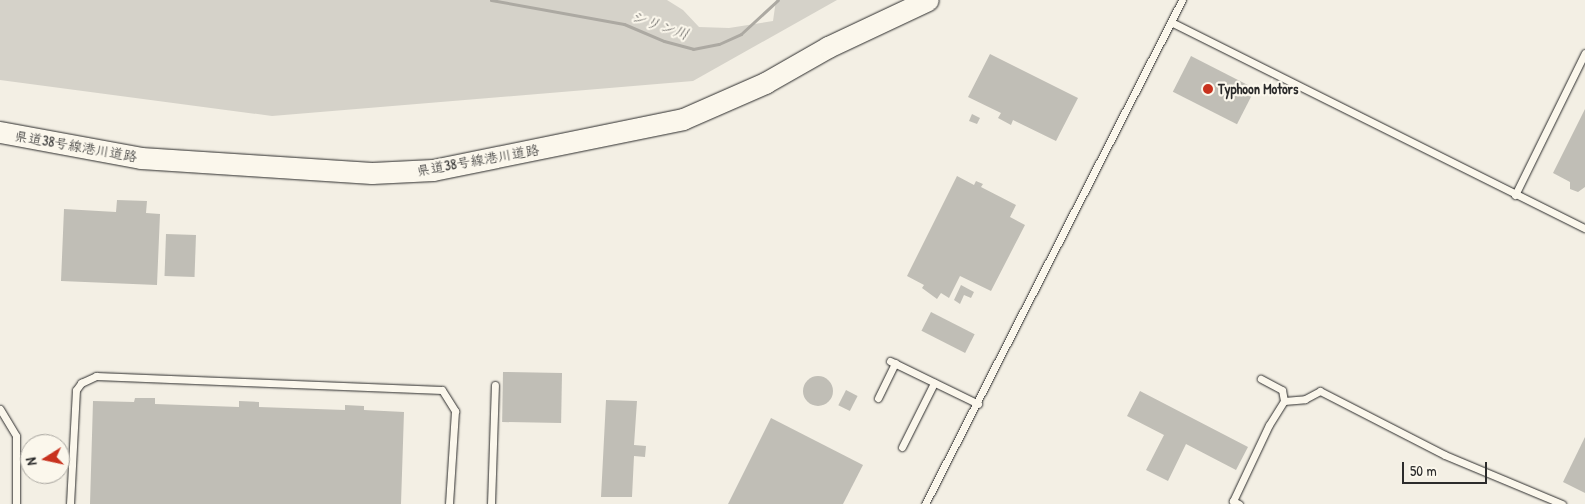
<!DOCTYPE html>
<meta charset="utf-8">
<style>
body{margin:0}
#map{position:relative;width:1585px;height:504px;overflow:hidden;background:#f3efe4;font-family:"Patrick Hand","Klee One",sans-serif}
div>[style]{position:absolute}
.green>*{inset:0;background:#d5d2c9}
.stream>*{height:3px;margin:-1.5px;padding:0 1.5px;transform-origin:1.5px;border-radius:1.5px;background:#aca9a2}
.building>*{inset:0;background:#c0beb6;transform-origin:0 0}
.round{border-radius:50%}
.roads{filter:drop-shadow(0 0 1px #2b2b2b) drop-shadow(0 0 1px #2b2b2b)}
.lane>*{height:7px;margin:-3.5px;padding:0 3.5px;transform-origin:3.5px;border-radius:3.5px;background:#fbf7ec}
.primary>*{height:21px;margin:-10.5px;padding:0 10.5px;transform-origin:10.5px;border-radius:10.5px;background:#fbf7ec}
.dots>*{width:14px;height:14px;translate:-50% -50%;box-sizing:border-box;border:2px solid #fbf7ec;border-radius:50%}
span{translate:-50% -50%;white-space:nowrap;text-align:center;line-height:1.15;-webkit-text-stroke:4.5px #fbf7ec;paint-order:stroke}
.poi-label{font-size:14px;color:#2b2b2b;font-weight:700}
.left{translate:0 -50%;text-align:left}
.street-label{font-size:14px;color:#2b2b2b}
.water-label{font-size:15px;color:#585755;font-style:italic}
.north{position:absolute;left:20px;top:434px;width:50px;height:50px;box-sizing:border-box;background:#fbf7ec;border:1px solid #a8a59f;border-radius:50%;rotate:260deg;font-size:14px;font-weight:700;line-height:20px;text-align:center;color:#2b2b2b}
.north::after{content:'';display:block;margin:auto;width:18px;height:22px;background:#c8321e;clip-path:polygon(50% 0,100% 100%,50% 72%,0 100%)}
.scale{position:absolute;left:1402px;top:462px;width:85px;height:22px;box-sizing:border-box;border:2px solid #2b2b2b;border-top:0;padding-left:6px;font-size:15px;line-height:18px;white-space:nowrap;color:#2b2b2b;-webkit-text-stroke:4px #fbf7ec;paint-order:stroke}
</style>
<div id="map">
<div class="green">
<i style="clip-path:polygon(0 0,667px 0,683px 10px,699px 27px,729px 28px,773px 21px,776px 0,837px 0,693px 81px,272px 116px,0 80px)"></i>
</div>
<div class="stream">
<i style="left:491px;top:0;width:135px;rotate:10.2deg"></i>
<i style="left:624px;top:24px;width:43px;rotate:23deg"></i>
<i style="left:664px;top:41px;width:30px;rotate:15deg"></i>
<i style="left:693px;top:49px;width:26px;rotate:-11deg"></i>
<i style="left:719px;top:44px;width:24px;rotate:-24deg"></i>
<i style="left:741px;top:34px;width:50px;rotate:-42.6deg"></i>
</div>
<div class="building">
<i style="clip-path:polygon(990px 54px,1078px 98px,1056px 141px,1013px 120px,1011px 125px,998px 118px,1001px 113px,968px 97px)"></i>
<i style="left:1191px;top:56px;width:72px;height:40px;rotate:27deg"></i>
<i style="clip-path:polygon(1585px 109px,1585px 187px,1578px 192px,1570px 189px,1570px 182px,1553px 173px)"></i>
<i style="clip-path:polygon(972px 114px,980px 118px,977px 124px,969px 121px)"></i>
<i style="clip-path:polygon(957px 176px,974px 185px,976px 181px,983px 184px,981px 187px,1016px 205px,1010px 217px,1025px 225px,991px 291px,960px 276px,949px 298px,941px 293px,937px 299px,922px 288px,924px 285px,907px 276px)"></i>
<i style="clip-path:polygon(117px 200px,147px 201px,146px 213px,160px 214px,157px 285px,61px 281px,64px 209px,116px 212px)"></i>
<i style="left:166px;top:234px;width:30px;height:42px;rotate:2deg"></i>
<i style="clip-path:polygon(961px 285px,974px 292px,971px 298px,964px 295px,960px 304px,954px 300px)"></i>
<i style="left:931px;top:312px;width:49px;height:21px;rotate:27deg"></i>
<i style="left:503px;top:372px;width:59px;height:50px;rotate:1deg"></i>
<i class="round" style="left:803px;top:376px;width:30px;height:30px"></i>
<i style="left:846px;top:390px;width:13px;height:17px;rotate:27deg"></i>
<i style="clip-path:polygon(1140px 391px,1248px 447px,1236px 470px,1186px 444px,1168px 481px,1146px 470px,1164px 435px,1127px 416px)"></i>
<i style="clip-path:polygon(135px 398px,155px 398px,155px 404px,239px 407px,239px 401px,259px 402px,259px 407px,345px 410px,345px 405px,364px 406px,364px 410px,404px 412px,401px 504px,90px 504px,93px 401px,134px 402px)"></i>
<i style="clip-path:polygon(606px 400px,637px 401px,634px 445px,646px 446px,645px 457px,634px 456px,632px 497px,601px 497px)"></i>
<i style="clip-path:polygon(771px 418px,863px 465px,843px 504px,728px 504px)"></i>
<i style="clip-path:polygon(1585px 437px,1585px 493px,1563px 482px)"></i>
</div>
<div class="roads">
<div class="lane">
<i style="left:1171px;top:22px;width:462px;rotate:26.5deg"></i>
<i style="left:1515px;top:195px;width:158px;rotate:-63.8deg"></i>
<i style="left:890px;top:361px;width:98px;rotate:26deg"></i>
<i style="left:878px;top:398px;width:39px;rotate:-64deg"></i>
<i style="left:1284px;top:401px;width:21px;rotate:-5deg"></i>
<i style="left:1305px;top:399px;width:17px;rotate:-28deg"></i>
<i style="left:1320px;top:391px;width:140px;rotate:27.1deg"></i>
<i style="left:1445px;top:455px;width:127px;rotate:22.7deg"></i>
<i style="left:0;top:409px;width:31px;rotate:59deg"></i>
<i style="left:16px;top:436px;width:68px;rotate:90deg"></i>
<i style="left:902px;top:447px;width:72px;rotate:-63.4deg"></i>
<i style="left:70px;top:504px;width:114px;rotate:-87deg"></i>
<i style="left:76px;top:390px;width:9px;rotate:-54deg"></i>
<i style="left:81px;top:383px;width:17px;rotate:-25deg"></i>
<i style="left:96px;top:376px;width:346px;rotate:2.3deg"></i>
<i style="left:442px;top:390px;width:25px;rotate:58deg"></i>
<i style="left:455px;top:411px;width:93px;rotate:93.7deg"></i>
<i style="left:491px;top:504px;width:119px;rotate:-88.1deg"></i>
<i style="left:925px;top:504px;width:566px;rotate:-62.98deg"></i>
<i style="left:1239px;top:504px;width:7px;rotate:-153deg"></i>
<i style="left:1233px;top:501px;width:84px;rotate:-64.7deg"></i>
<i style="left:1269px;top:425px;width:28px;rotate:-58deg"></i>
<i style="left:1284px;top:401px;width:11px;rotate:-100deg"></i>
<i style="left:1282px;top:390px;width:24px;rotate:-152deg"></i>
</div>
<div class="primary">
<i style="left:0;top:132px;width:143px;rotate:10.4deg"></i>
<i style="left:141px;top:158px;width:231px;rotate:3.7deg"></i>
<i style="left:372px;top:173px;width:61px;rotate:-2.8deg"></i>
<i style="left:433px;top:170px;width:255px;rotate:-11.5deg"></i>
<i style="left:683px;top:119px;width:90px;rotate:-23.7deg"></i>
<i style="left:765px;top:83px;width:73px;rotate:-29.7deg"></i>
<i style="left:828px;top:47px;width:110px;rotate:-25.2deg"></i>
</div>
</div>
<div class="dots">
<i style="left:1208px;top:89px;background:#c8321e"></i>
</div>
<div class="poi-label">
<span class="left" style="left:1218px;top:89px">Typhoon Motors</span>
</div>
<div class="street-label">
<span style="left:76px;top:146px;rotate:10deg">県道38号線港川道路</span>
<span style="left:478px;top:160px;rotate:-10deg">県道38号線港川道路</span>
</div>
<div class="water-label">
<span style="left:660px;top:25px;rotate:19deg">シリン川</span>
</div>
<div class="north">N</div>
<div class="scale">50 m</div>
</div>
